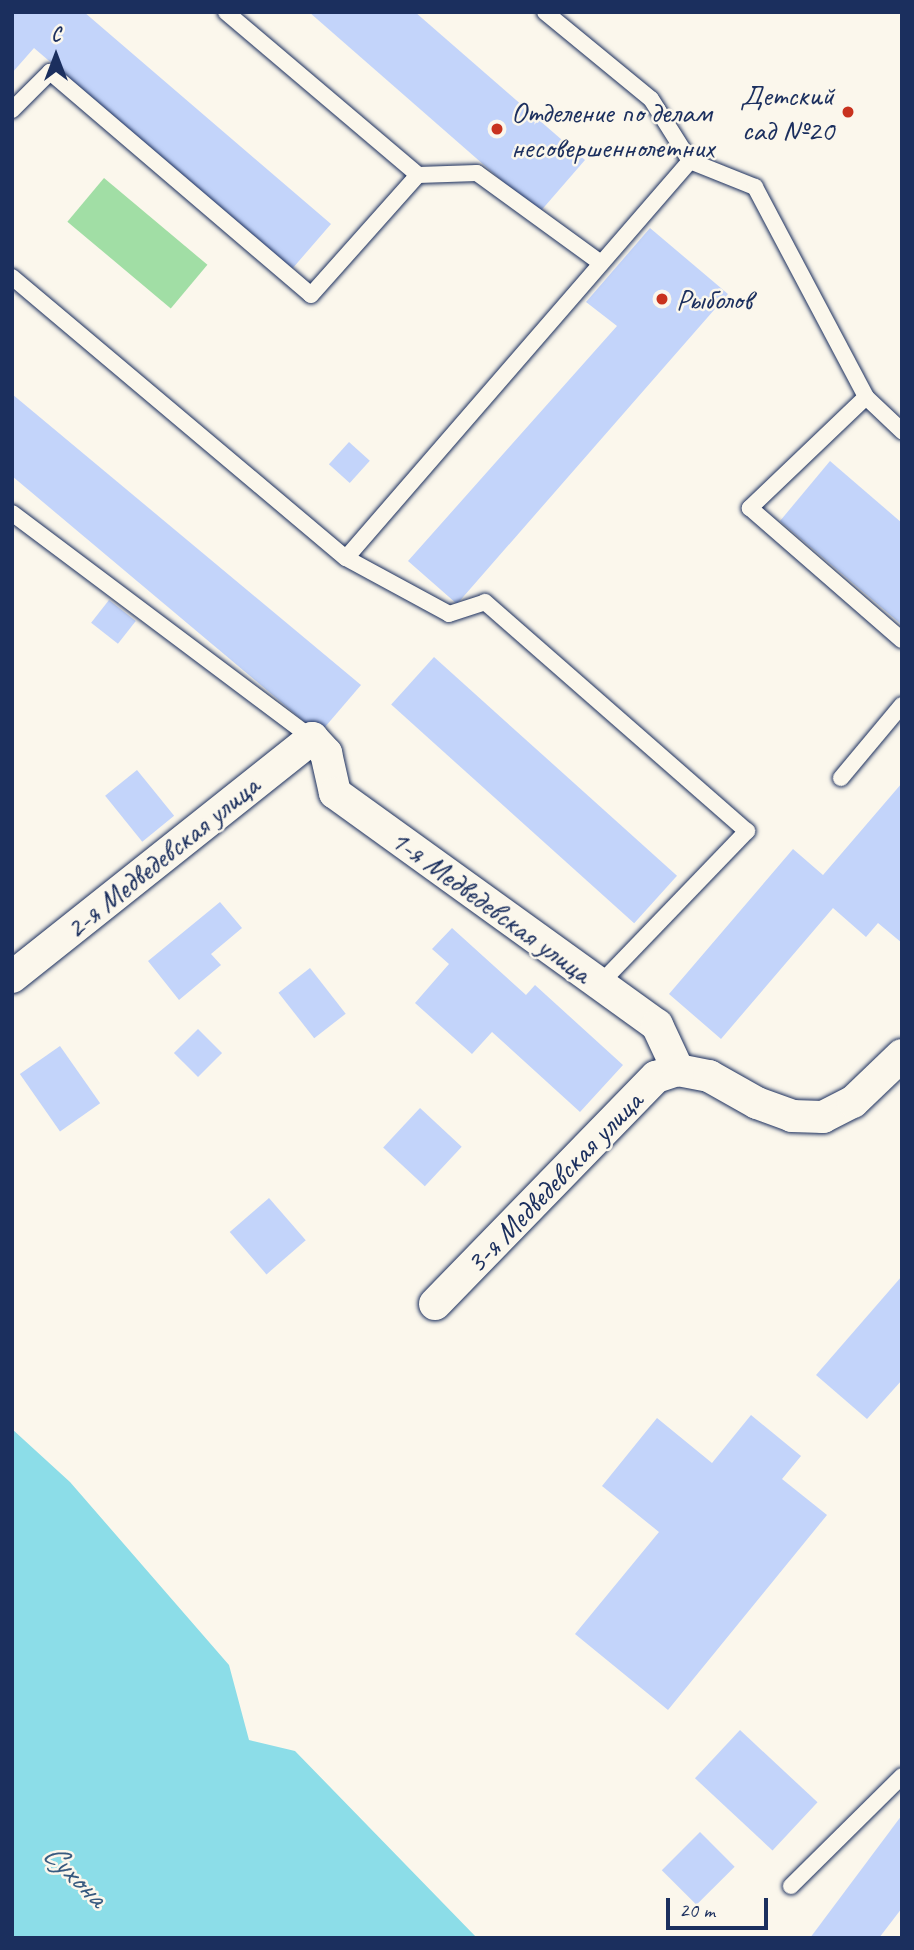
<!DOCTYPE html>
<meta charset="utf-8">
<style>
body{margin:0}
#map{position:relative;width:914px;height:1950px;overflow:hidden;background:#fbf7ec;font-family:Caveat,sans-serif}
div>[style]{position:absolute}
.green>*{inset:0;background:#a1dea5;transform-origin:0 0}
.water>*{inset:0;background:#8cdde8}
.building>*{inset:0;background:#c3d4fa;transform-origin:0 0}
.roads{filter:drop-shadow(0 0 2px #1b2f5e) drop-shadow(0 0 2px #1b2f5e)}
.service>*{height:16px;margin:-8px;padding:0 8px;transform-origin:8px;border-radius:8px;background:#fbf7ec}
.minor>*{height:32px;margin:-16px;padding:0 16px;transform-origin:16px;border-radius:16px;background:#fbf7ec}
.dots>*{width:19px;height:19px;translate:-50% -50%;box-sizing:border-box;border:4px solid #fbf7ec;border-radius:50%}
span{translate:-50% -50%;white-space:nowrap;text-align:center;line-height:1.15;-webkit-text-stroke:5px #fbf7ec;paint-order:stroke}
.poi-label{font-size:30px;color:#1b2f5e}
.right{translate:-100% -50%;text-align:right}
.left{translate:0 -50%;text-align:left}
.street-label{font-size:30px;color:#1b2f5e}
.water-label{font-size:32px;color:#375a80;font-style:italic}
.frame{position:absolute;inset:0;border:14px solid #1b2f5e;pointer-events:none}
.north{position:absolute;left:21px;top:21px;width:70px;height:70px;-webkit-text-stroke:5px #fbf7ec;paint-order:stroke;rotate:0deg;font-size:19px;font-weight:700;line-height:28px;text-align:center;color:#1b2f5e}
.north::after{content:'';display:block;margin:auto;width:24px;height:32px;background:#1b2f5e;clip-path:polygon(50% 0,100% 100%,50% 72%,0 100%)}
.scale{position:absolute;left:666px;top:1898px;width:102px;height:32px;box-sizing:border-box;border:4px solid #1b2f5e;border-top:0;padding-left:9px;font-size:21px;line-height:24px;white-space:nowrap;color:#1b2f5e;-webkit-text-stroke:5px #fbf7ec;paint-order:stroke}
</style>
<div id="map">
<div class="green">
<i style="left:104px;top:178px;width:135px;height:57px;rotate:40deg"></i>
</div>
<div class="water">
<i style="clip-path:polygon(12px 1429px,70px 1482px,229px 1665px,249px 1740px,295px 1751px,477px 1938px,12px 1938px)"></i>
</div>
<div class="building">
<i style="clip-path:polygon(12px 12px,84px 12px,331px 224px,292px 269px,34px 48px,12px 73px)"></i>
<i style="clip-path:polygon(309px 12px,415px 12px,585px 160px,539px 213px)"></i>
<i style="clip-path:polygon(650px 228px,728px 294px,457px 604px,408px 561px,617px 326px,586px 302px)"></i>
<i style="clip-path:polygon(12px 394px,361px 685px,319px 734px,12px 476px)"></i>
<i style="left:349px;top:442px;width:28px;height:30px;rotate:42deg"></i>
<i style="clip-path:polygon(830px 461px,902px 523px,902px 625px,780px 521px)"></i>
<i style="left:109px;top:600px;width:34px;height:29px;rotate:38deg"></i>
<i style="left:434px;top:657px;width:327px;height:64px;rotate:42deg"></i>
<i style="left:137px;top:770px;width:59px;height:41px;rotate:51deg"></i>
<i style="clip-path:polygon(902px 783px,902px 943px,878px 923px,866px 937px,833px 908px,721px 1039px,669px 994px,793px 849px,823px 875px)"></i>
<i style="clip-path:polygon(220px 902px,242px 928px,211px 954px,221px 965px,179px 1000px,148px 961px)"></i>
<i style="clip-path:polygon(452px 928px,526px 995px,535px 985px,623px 1065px,580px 1112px,492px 1032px,472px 1054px,415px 1003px,449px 964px,432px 949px)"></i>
<i style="left:310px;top:968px;width:58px;height:40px;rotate:52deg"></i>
<i style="left:198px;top:1029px;width:34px;height:34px;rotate:45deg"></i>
<i style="left:60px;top:1046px;width:70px;height:49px;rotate:55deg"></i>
<i style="left:420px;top:1108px;width:57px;height:54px;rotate:43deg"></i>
<i style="left:269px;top:1198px;width:56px;height:52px;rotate:49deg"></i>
<i style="clip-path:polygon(902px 1276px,902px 1380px,867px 1419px,816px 1375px)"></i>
<i style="clip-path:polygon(751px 1415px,801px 1456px,782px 1479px,827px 1515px,668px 1710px,575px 1634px,659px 1532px,602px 1486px,657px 1418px,712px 1463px)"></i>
<i style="left:740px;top:1730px;width:106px;height:66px;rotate:43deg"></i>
<i style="clip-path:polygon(902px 1815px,902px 1908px,879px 1938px,810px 1938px)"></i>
<i style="left:700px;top:1832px;width:49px;height:54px;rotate:45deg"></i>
</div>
<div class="roads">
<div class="service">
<i style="left:226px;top:12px;width:252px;rotate:40.3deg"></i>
<i style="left:545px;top:12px;width:137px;rotate:39.4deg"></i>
<i style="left:651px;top:99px;width:73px;rotate:57.8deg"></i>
<i style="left:690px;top:161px;width:70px;rotate:21.8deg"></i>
<i style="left:755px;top:187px;width:238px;rotate:62.1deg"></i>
<i style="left:866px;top:397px;width:50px;rotate:43.4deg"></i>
<i style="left:12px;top:110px;width:54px;rotate:-45deg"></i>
<i style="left:50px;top:72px;width:343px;rotate:40.5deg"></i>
<i style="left:311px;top:295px;width:161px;rotate:-48.3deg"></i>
<i style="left:418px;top:175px;width:59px;rotate:-1.9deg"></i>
<i style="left:477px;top:173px;width:153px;rotate:36deg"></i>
<i style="left:12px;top:277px;width:436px;rotate:40.1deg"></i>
<i style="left:346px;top:558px;width:525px;rotate:-49.09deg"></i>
<i style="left:866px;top:397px;width:161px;rotate:136.3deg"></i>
<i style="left:750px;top:508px;width:201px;rotate:41deg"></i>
<i style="left:12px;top:513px;width:375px;rotate:36.9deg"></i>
<i style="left:346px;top:558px;width:117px;rotate:28.5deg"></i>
<i style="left:449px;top:614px;width:38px;rotate:-18deg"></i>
<i style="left:485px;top:602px;width:348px;rotate:41.2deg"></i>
<i style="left:747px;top:831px;width:212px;rotate:133.9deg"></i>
<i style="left:841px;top:778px;width:95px;rotate:-50.1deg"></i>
<i style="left:791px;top:1886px;width:156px;rotate:-44.7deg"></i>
</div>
<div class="minor">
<i style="left:12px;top:977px;width:384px;rotate:-38.5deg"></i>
<i style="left:312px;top:738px;width:21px;rotate:47deg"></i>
<i style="left:326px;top:753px;width:41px;rotate:77.3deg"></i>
<i style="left:335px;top:793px;width:397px;rotate:35.8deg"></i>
<i style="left:657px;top:1025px;width:50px;rotate:65deg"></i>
<i style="left:435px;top:1304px;width:317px;rotate:-45.8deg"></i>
<i style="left:656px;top:1077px;width:23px;rotate:-18deg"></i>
<i style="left:678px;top:1070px;width:32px;rotate:11deg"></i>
<i style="left:709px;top:1076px;width:55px;rotate:29.4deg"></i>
<i style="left:757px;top:1103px;width:37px;rotate:20deg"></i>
<i style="left:792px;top:1116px;width:31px;rotate:2deg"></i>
<i style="left:823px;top:1117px;width:34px;rotate:-27deg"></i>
<i style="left:853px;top:1102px;width:68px;rotate:-43.8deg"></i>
</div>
</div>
<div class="dots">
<i style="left:848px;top:112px;background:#c8321e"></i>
<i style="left:497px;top:129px;background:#c8321e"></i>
<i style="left:662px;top:299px;background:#c8321e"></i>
</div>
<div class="poi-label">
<span class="right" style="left:834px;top:112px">Детский<br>сад №20</span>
<span class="left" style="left:511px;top:129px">Отделение по делам<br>несовершеннолетних</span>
<span class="left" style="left:676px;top:299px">Рыболов</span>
</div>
<div class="street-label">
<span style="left:162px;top:857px;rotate:-39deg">2-я Медведевская улица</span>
<span style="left:491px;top:906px;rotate:36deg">1-я Медведевская улица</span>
<span style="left:554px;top:1182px;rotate:-46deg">3-я Медведевская улица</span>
</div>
<div class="water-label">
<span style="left:75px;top:1875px;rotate:45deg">Сухона</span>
</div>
<div class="frame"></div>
<div class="north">С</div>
<div class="scale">20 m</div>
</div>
